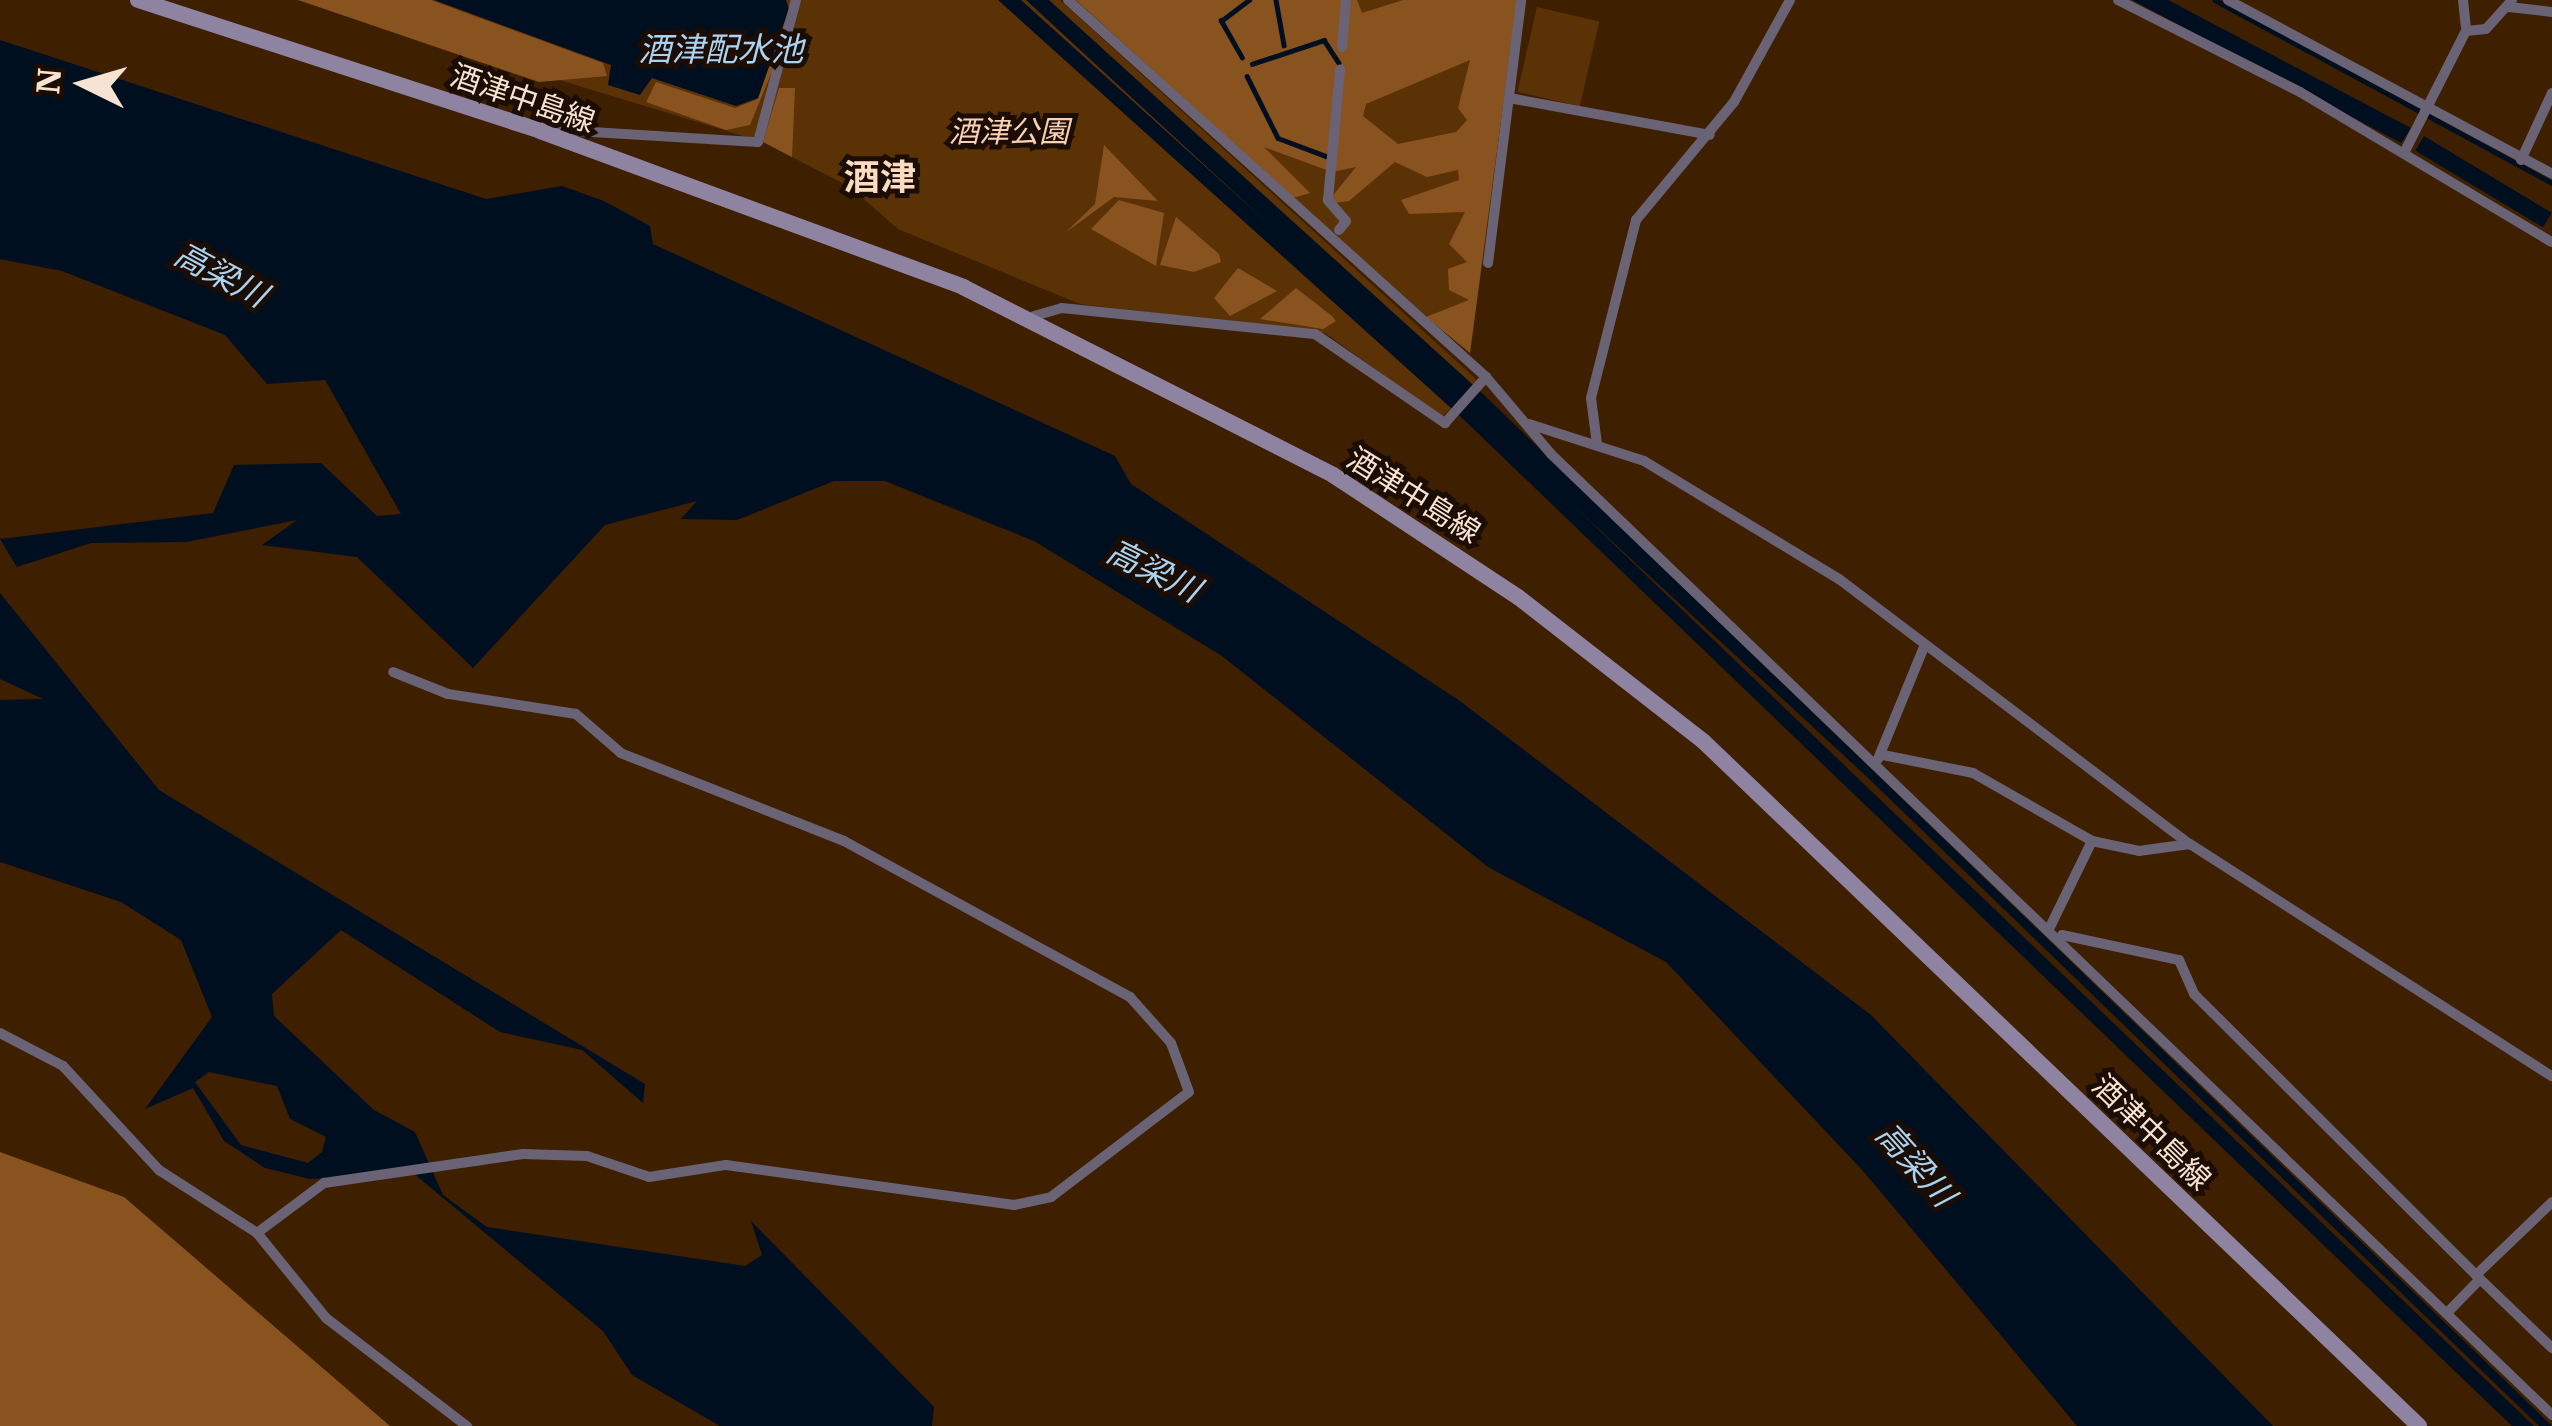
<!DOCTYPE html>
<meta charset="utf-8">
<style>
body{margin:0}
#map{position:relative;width:2552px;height:1426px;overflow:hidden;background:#3e1f00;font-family:"IBM Plex Serif","Noto Sans JP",serif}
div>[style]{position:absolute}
.green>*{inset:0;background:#5a3206;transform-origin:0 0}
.forest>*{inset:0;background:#89531f}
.water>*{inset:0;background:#000f20;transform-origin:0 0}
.stream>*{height:4.5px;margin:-2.25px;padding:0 2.25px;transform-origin:2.25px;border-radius:2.25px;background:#000f20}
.street>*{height:10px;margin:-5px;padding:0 5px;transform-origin:5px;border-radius:5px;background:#696375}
.secondary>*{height:16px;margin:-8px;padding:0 8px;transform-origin:8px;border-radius:8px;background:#8e84a1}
span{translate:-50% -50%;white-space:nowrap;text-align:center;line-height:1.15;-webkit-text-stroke:10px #1b0d03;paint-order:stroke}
.street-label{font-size:30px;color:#f8e3d2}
.park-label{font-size:30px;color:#f9d2b3;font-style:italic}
.water-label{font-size:33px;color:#aad2f1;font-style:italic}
.quarter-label{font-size:36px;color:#fcdbc0;font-weight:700}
.north{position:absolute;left:24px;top:24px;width:120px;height:120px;-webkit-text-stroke:9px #1b0d03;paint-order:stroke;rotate:275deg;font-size:33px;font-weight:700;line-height:48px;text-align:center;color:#f8e3d2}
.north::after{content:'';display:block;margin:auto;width:42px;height:54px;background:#f8e3d2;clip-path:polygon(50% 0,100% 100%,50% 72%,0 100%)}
</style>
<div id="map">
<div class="green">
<i style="clip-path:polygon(298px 0,1060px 0,1478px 381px,1442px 417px,1325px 333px,1080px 304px,898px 229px,850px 187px,763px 142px)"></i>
<i style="clip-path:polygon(1076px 0,1517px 0,1470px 353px,1367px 266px)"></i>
<i style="left:1537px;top:7px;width:64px;height:87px;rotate:13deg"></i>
</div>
<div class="forest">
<i style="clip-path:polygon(298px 0,431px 0,603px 63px,607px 76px,539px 82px)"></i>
<i style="clip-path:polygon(791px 0,794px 18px,750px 125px,726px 130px,646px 102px,656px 82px,735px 108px,758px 99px)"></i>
<i style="clip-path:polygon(evenodd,1076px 0,1357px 0,1362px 13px,1403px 0,1517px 0,1470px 353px,1426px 317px,1469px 300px,1449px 290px,1448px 269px,1467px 262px,1449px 244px,1465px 212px,1409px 214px,1401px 200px,1459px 180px,1458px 170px,1427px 177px,1395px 162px,1349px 201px,1326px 204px,1356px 167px,1332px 172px,1264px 147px,1310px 193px,1293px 198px,1076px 0,1470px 60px,1458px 108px,1467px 120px,1456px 132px,1398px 144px,1363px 116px,1366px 104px,1470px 60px)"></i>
<i style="clip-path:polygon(779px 88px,795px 88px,792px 157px,763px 142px)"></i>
<i style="clip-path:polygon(1104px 145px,1158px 201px,1114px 197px,1065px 233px,1095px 204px)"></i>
<i style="clip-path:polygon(1119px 200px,1164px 213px,1156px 266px,1091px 229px)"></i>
<i style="clip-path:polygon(1176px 217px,1219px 254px,1221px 262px,1194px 272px,1160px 265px)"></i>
<i style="clip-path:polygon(1238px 268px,1277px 291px,1230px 316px,1214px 298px)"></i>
<i style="clip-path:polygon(1296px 288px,1332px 316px,1336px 321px,1323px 329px,1260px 319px)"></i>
<i style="clip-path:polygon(0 1152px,124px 1197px,390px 1426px,0 1426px)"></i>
</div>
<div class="water">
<i style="clip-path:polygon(434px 0,786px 0,789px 9px,758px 98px,736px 106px,652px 78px,640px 95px,608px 85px,611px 65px)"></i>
<i style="clip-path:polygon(998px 0,1021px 0,1460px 397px,2534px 1426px,2512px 1426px,1461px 417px)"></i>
<i style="clip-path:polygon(1026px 0,1049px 0,1483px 394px,2552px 1426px,2539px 1426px,1865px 775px)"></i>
<i style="clip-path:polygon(2132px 0,2168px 0,2411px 128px,2401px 143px)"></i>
<i style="clip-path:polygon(0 40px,486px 199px,562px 186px,604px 201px,650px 226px,653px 244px,1115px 456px,1131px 484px,1460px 701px,1871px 1015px,2273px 1426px,2077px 1426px,1864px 1172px,1666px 962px,1488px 867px,1222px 656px,1034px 541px,885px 481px,834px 481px,737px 520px,681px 519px,697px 501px,605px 525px,473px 668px,357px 557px,262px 545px,297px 520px,186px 542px,91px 543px,17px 567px,0 539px,213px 513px,234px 465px,321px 463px,377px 516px,401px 514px,325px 380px,267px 384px,225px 335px,62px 271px,0 259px)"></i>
<i style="left:2424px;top:136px;width:149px;height:17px;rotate:31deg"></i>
<i style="clip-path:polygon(evenodd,0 593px,159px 790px,645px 1084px,643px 1103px,582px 1050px,500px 1032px,341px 930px,272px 994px,274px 1016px,374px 1110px,415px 1132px,443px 1195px,487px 1227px,745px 1266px,762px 1255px,751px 1221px,934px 1407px,932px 1426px,720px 1426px,632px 1375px,603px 1331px,413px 1173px,310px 1179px,265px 1168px,224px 1141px,193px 1088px,145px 1109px,212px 1017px,181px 940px,121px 902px,0 862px,0 700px,43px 699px,0 679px,0 593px,209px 1072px,277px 1086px,290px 1119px,326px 1137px,322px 1152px,308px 1163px,241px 1145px,195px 1082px,209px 1072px)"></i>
</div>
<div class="stream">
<i style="left:1276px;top:0;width:46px;rotate:79.9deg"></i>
<i style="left:2215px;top:0;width:383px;rotate:28.5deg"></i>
<i style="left:1242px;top:58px;width:43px;rotate:-119.6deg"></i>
<i style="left:1221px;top:21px;width:35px;rotate:-37deg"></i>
<i style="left:1252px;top:64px;width:76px;rotate:-18.4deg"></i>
<i style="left:1324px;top:40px;width:27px;rotate:57deg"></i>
<i style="left:1247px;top:76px;width:69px;rotate:63.4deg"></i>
<i style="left:1278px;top:138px;width:51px;rotate:20.6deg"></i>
</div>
<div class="street">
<i style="left:1068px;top:0;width:563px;rotate:42.05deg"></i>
<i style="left:1486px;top:377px;width:101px;rotate:49.8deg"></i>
<i style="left:1551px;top:454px;width:1388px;rotate:43.83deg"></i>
<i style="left:2118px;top:0;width:204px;rotate:26.8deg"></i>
<i style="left:2300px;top:92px;width:293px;rotate:30.8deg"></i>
<i style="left:2228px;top:0;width:368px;rotate:28.2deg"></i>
<i style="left:2463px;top:0;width:31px;rotate:84deg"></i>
<i style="left:2509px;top:7px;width:43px;rotate:6.6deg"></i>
<i style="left:1342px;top:47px;width:47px;rotate:-85.1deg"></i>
<i style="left:1509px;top:98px;width:204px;rotate:10.4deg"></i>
<i style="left:543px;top:129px;width:215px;rotate:3.5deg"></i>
<i style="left:758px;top:142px;width:147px;rotate:-75deg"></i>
<i style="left:2404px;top:153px;width:137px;rotate:-63.1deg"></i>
<i style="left:2466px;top:31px;width:20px;rotate:-6deg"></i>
<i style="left:2486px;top:29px;width:39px;rotate:-48deg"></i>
<i style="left:2521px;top:160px;width:74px;rotate:-65.2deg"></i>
<i style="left:1339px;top:230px;width:11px;rotate:-52deg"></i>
<i style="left:1346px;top:221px;width:28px;rotate:-131deg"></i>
<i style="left:1328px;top:200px;width:131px;rotate:-84.7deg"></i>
<i style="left:1488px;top:263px;width:265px;rotate:-82.8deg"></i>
<i style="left:1034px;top:316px;width:29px;rotate:-16deg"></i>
<i style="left:1062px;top:308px;width:254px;rotate:5.9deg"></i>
<i style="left:1315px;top:334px;width:158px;rotate:34.4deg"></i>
<i style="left:1445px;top:423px;width:62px;rotate:-48.3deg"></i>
<i style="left:1529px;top:424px;width:121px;rotate:17.8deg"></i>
<i style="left:1644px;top:461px;width:228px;rotate:31.2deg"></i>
<i style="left:1839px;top:579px;width:440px;rotate:37.1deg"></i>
<i style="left:2190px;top:844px;width:430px;rotate:32.7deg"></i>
<i style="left:1597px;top:444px;width:46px;rotate:-97.4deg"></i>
<i style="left:1591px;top:398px;width:184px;rotate:-75.8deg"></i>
<i style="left:1636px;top:220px;width:153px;rotate:-50.3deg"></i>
<i style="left:1734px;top:102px;width:116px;rotate:-61.2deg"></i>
<i style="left:1883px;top:755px;width:92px;rotate:11.3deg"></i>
<i style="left:1973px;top:773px;width:137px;rotate:29.7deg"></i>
<i style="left:2092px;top:841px;width:48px;rotate:12deg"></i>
<i style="left:2139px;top:851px;width:51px;rotate:-7.8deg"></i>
<i style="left:1878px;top:759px;width:121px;rotate:-67.7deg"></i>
<i style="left:2050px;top:927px;width:96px;rotate:-64deg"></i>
<i style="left:2062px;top:935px;width:120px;rotate:12.1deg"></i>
<i style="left:2179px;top:960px;width:37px;rotate:66deg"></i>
<i style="left:2194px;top:994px;width:404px;rotate:44.9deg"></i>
<i style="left:2480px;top:1279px;width:47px;rotate:134.1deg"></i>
<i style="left:0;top:1033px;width:71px;rotate:27.6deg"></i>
<i style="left:63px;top:1066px;width:142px;rotate:47.3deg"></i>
<i style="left:159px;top:1170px;width:117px;rotate:32.7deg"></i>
<i style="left:257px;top:1233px;width:109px;rotate:50.9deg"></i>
<i style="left:326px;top:1318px;width:178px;rotate:37.5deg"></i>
<i style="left:257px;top:1233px;width:84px;rotate:-36.7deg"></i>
<i style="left:324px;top:1183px;width:201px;rotate:-8.3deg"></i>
<i style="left:523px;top:1154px;width:64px;rotate:1.8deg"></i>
<i style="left:587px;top:1156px;width:65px;rotate:18.7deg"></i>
<i style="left:649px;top:1177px;width:78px;rotate:-8.9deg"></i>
<i style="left:726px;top:1165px;width:291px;rotate:7.9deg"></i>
<i style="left:1014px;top:1205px;width:38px;rotate:-12deg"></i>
<i style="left:1051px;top:1197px;width:173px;rotate:-37.3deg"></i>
<i style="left:1189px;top:1092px;width:52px;rotate:-110.2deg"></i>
<i style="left:1171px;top:1043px;width:62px;rotate:-131.7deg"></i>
<i style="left:1130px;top:997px;width:326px;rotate:-151.4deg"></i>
<i style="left:844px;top:841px;width:240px;rotate:-158.5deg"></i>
<i style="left:621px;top:753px;width:60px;rotate:-139.1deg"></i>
<i style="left:576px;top:714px;width:130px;rotate:-171.1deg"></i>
<i style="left:448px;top:694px;width:59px;rotate:-158.2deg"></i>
<i style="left:2476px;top:1275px;width:105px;rotate:-43.8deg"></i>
<i style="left:2480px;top:1279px;width:100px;rotate:43.8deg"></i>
</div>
<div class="secondary">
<i style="left:138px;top:0;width:423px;rotate:18deg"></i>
<i style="left:540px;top:131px;width:451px;rotate:20.2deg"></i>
<i style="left:963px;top:287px;width:415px;rotate:26.9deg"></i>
<i style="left:1333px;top:475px;width:222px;rotate:33.4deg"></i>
<i style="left:1518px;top:597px;width:234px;rotate:37.9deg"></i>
<i style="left:1703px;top:741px;width:991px;rotate:43.73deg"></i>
</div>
<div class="street-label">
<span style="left:523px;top:98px;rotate:19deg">酒津中島線</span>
<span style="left:1414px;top:495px;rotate:32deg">酒津中島線</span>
<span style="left:2152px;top:1132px;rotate:44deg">酒津中島線</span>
</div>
<div class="park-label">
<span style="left:1009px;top:131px">酒津公園</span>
</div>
<div class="water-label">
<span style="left:721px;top:49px">酒津配水池</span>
<span style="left:221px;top:274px;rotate:28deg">高梁川</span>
<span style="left:1154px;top:570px;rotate:26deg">高梁川</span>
<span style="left:1916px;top:1164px;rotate:48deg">高梁川</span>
</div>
<div class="quarter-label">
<span style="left:880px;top:177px">酒津</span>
</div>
<div class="north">N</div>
</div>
